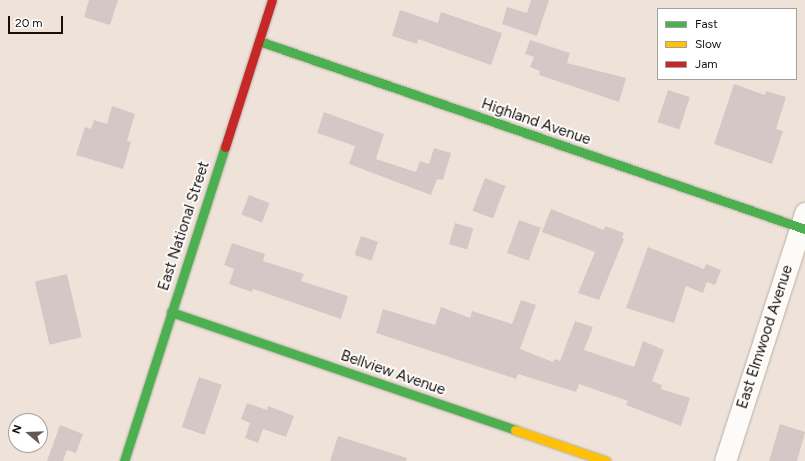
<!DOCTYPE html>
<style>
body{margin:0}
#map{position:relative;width:805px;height:461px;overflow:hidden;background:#efe3d9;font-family:Figtree,sans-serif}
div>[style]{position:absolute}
.building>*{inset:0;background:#d3c8c5;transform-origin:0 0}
.roads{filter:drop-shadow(0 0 1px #b7aea5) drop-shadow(0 0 1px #b7aea5)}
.street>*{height:21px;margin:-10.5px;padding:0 10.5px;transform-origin:10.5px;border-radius:10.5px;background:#fdfbf9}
.fast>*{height:9px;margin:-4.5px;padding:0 4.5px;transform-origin:4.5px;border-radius:4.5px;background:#4caf50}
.slow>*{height:9px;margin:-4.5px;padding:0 4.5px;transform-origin:4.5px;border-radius:4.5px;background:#ffc107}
.jam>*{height:9px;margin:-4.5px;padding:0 4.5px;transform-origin:4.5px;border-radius:4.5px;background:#c62828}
span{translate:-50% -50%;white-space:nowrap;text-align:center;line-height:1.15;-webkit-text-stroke:3.5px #fff;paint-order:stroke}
.street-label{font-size:15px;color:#170f09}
.legend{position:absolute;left:657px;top:8px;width:140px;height:72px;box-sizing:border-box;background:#fff;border:1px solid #a29f9d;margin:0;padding:5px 7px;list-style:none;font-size:12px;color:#170f09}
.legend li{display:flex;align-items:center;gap:8px;height:20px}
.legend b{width:20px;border:1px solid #a29f9d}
.north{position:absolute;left:8px;top:413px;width:40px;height:40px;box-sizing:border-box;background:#fff;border:1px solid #a29f9d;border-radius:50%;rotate:289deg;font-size:11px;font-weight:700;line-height:16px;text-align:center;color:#170f09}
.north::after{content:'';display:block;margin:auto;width:14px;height:18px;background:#635952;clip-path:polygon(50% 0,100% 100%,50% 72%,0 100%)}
.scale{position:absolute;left:8px;top:16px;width:55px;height:18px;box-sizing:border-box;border:2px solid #170f09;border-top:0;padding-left:5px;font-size:12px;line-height:14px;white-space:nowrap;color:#170f09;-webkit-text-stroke:3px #fff;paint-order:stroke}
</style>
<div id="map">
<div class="building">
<i style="clip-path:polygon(89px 0,118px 0,110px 25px,84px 17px)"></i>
<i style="clip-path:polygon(531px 0,549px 0,537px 36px,502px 24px,507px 7px,527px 13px)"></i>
<i style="clip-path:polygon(400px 10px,438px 23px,441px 12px,502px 33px,491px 65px,418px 39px,417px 44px,392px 36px)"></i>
<i style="clip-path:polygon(530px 40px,570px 53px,567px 63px,626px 78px,619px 102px,539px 75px,540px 71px,530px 67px,534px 57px,525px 54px)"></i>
<i style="clip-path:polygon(734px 84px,765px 95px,766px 91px,786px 97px,776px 129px,783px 131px,772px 164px,714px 144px)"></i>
<i style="left:668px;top:90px;width:23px;height:34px;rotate:18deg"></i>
<i style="clip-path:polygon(112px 106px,135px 114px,127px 141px,131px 142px,123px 169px,76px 155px,85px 127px,91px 129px,94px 120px,107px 124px)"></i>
<i style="clip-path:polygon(324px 112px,384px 134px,376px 159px,416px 172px,420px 161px,429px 164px,434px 148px,451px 153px,443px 180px,437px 179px,431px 195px,349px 164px,355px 146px,317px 133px)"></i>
<i style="left:485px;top:178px;width:22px;height:35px;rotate:21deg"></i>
<i style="left:249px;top:195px;width:22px;height:21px;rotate:21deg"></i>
<i style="clip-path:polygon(551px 209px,604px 230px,605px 226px,624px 233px,622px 238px,624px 239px,599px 300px,578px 293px,595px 252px,542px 232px)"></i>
<i style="left:519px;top:220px;width:23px;height:35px;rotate:20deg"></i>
<i style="left:455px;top:223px;width:19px;height:22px;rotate:16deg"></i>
<i style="left:361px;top:236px;width:18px;height:20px;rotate:19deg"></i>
<i style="clip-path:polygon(232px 243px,265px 254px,263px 261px,304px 274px,301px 281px,348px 296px,341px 319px,253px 289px,252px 292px,229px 284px,234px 269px,224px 265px)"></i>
<i style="clip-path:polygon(648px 247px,704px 269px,706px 264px,721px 270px,715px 285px,707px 282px,703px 293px,686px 286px,674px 323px,626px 308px)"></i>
<i style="left:67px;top:274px;width:65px;height:33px;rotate:77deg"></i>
<i style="clip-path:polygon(521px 300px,536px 305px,520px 349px,553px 362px,554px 359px,560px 361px,575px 321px,593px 327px,584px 350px,634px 367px,643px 341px,664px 350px,652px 381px,662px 385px,661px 389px,690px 398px,681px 426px,626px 405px,628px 401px,579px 384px,576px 392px,518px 374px,516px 379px,376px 333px,383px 309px,435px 325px,441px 307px,470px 318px,472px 311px,512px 324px)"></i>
<i style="left:199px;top:377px;width:24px;height:53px;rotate:19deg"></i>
<i style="clip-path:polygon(247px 403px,267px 410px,268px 406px,294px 416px,286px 437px,263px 429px,258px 443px,245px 438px,250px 423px,241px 419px)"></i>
<i style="clip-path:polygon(780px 424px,805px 432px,797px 461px,769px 461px)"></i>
<i style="clip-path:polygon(60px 425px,83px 434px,76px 453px,67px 450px,63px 461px,47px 461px)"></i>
<i style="clip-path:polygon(338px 436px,407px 458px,406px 461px,330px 461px)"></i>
</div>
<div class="roads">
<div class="street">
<i style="left:725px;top:461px;width:261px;rotate:-72.1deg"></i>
</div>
<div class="fast">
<i style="left:259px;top:41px;width:577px;rotate:19deg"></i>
<i style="left:171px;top:312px;width:364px;rotate:18.9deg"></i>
<i style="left:124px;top:461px;width:330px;rotate:-72.2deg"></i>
</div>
<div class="slow">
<i style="left:515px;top:430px;width:96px;rotate:18.8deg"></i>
</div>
<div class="jam">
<i style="left:225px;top:147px;width:154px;rotate:-72.3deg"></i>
</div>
</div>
<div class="street-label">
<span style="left:536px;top:122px;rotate:19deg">Highland Avenue</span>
<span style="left:184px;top:226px;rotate:-72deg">East National Street</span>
<span style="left:765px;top:337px;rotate:-72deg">East Elmwood Avenue</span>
<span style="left:393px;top:373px;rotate:19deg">Bellview Avenue</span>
</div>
<ul class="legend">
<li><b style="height:5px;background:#4caf50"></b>Fast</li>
<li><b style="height:5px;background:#ffc107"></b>Slow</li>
<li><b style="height:5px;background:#c62828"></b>Jam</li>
</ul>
<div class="north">N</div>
<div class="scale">20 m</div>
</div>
